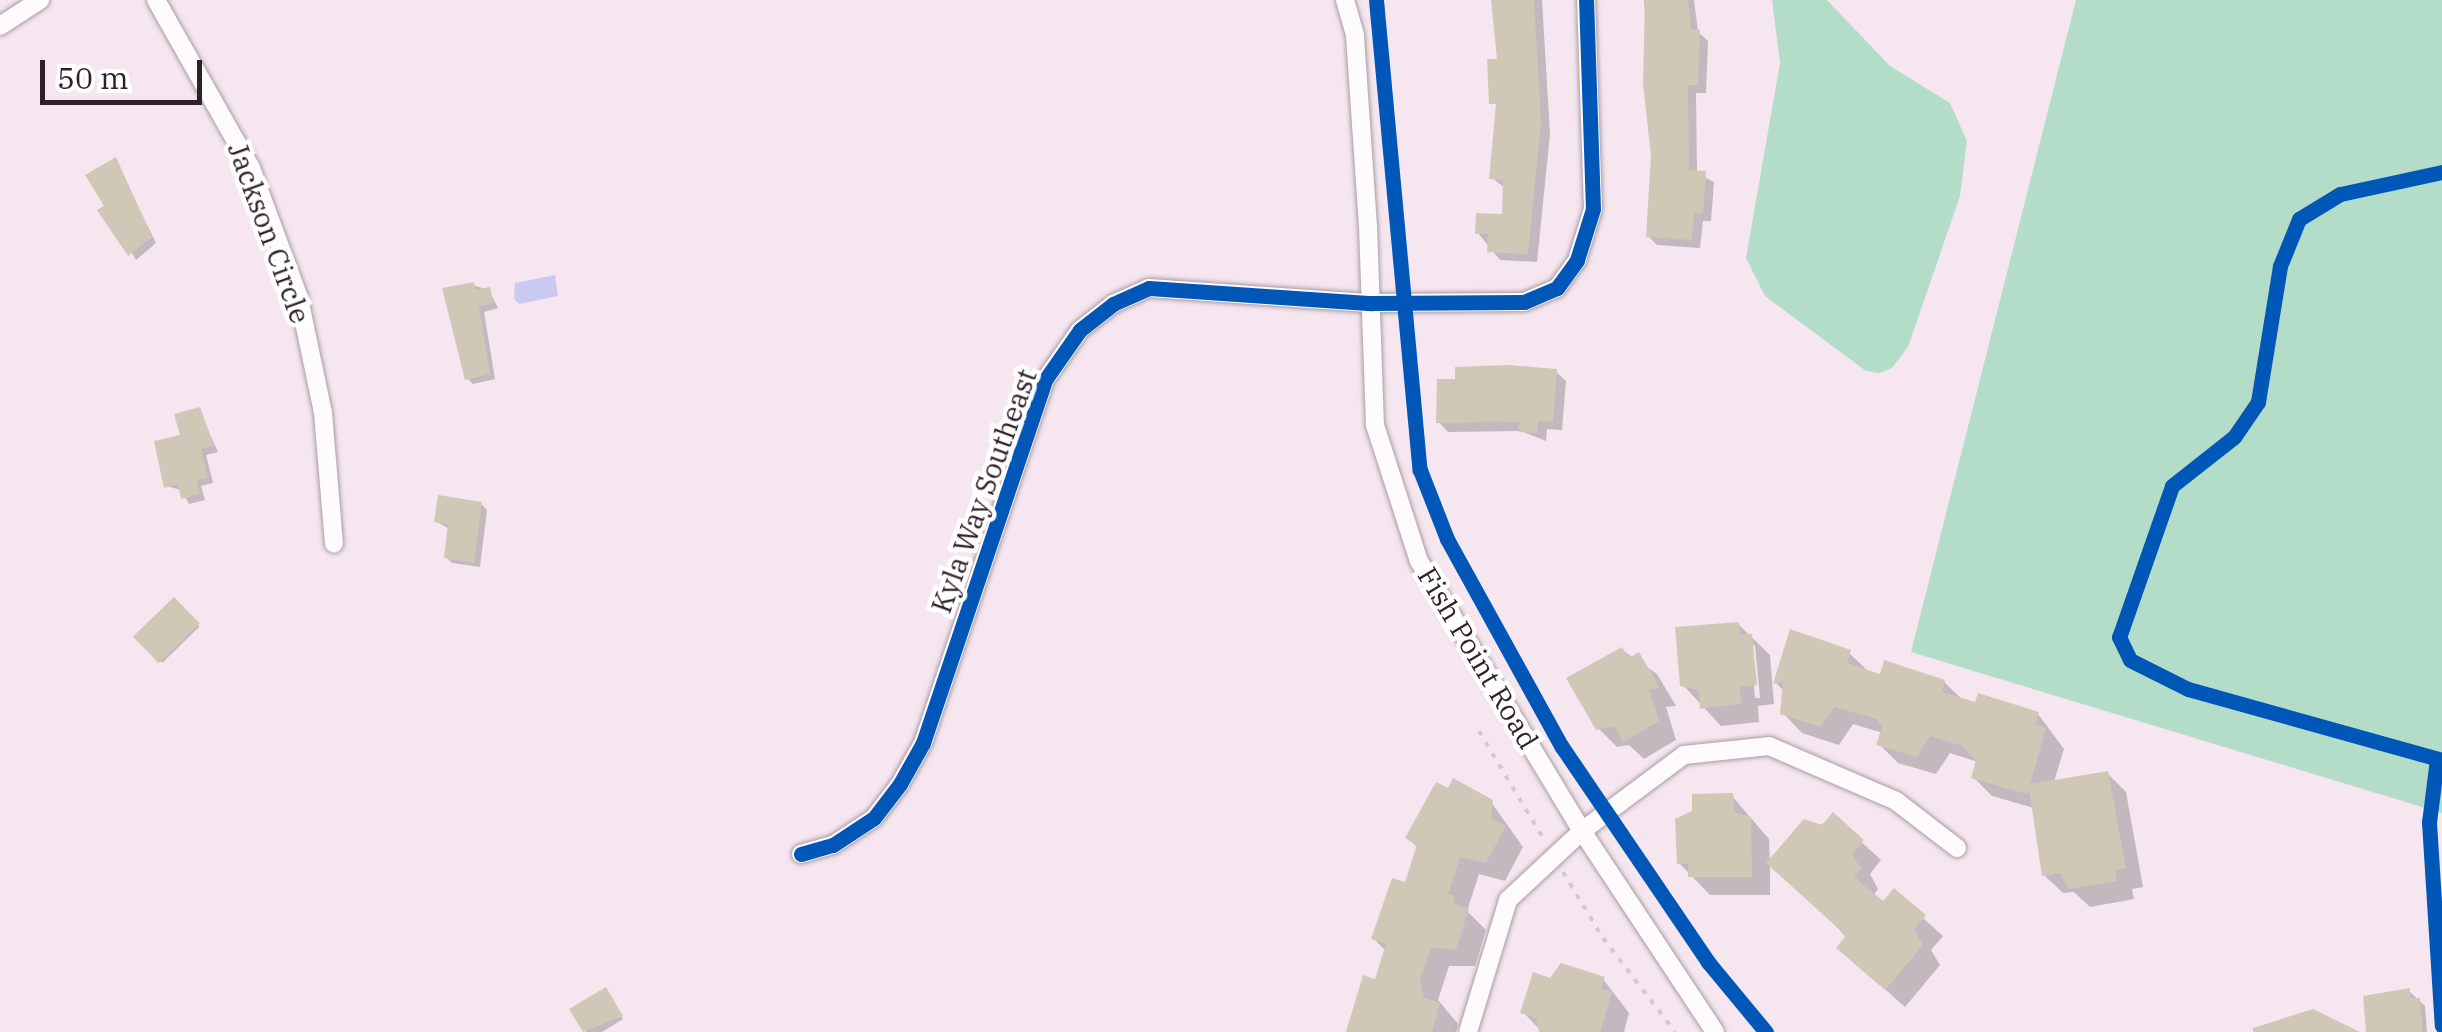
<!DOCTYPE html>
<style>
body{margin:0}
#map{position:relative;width:2442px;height:1032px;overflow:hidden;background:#f5e6ef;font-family:"IBM Plex Serif",serif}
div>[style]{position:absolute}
.green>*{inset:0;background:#b4ddc9}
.water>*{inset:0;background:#cac9f1}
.shadow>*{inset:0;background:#0003;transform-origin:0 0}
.building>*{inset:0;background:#d1c7b7;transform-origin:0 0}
.path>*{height:4px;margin-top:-2px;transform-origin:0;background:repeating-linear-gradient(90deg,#d1cbce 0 5px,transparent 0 13px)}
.roads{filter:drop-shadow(0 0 2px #aa9ca5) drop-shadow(0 0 2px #aa9ca5)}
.minor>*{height:18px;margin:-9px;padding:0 9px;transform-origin:9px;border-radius:9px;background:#fefbfd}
.cycleway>*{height:15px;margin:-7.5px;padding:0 7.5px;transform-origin:7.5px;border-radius:7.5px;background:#0057b8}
span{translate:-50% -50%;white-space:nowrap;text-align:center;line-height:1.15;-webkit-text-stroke:9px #fff;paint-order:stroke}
.street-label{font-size:28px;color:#2f1f29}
.scale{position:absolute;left:40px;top:60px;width:162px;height:45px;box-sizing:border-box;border:5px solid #2f1f29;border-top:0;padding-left:12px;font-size:30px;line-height:35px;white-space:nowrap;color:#2f1f29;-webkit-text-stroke:8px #fff;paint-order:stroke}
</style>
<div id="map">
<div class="green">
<i style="clip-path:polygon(1772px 0,1827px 0,1890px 66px,1950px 103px,1967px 141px,1960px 196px,1908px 347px,1892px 368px,1879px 373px,1866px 371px,1765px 296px,1746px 258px,1780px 63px)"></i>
<i style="clip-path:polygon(2076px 0,2442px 0,2442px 813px,1911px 652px)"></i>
</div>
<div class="water">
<i style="clip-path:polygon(555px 275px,558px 296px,519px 304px,514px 299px,515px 283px)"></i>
</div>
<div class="shadow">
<i style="clip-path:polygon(1494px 0,1542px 0,1550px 134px,1537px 262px,1500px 260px,1478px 233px,1504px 217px,1505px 188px,1492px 178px,1499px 61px)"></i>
<i style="clip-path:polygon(1644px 0,1694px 0,1698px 32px,1708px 41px,1706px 93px,1696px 93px,1697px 173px,1714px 182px,1711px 221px,1703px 221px,1700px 248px,1657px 245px,1648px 236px,1654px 156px)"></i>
<i style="clip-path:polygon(115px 160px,156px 243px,136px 260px,107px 207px)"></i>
<i style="clip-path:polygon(473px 285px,489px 290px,498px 308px,484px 312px,495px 379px,473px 384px,467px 378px)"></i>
<i style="clip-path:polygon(1556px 372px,1566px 381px,1562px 430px,1547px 429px,1546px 441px,1521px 431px,1448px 432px,1439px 422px)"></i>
<i style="clip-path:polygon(199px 410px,218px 452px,206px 455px,213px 483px,201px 486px,205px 500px,189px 504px,181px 490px,166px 486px)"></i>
<i style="clip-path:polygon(481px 504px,487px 510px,480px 567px,452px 563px,446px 557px,450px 529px,437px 522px)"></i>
<i style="left:174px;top:600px;width:37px;height:52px;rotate:46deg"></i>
<i style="clip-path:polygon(evenodd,1738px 624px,1770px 655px,1774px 704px,1758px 706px,1759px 722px,1721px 726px,1683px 685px,1738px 624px,1750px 641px,1755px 646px,1760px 698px,1755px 698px,1750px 641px)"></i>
<i style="clip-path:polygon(1622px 650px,1657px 674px,1676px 706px,1666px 707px,1676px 740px,1644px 759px,1629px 745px,1617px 747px,1598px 728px)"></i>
<i style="clip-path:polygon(1849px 653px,1870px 673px,1944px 682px,1964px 701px,2038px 714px,2064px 749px,2054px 782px,2107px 773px,2126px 792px,2143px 887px,2132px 889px,2134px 899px,2090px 907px,2074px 892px,2063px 893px,2044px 875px,2034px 808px,1992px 796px,1973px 777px,1978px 762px,1950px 753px,1936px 774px,1898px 763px,1879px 744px,1883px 733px,1853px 724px,1839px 745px,1802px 733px,1783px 713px,1785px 692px,1776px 683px)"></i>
<i style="clip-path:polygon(1732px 796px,1769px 839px,1770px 863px,1833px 816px,1881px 860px,1870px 874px,1878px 889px,1873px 896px,1883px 905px,1894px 892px,1943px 936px,1931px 950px,1940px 965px,1905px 1007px,1859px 966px,1848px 938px,1770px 863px,1770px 895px,1710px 895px,1679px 863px)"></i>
<i style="clip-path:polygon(1491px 802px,1523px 847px,1505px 881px,1479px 874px,1467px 911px,1486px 930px,1475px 966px,1449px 966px,1438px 1000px,1458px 1024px,1456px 1032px,1348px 1032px,1377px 982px,1386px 951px,1374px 939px,1406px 885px,1418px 848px,1408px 838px)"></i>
<i style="clip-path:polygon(1603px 979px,1629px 1013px,1624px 1032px,1542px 1032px,1523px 1012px,1551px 981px)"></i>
<i style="clip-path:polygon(2409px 991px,2425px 1006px,2427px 1032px,2369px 1032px)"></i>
<i style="clip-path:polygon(607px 993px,623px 1019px,602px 1032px,586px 1032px,573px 1010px)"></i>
</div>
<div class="building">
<i style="clip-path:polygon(1491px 0,1534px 0,1541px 123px,1528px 254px,1487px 252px,1488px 234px,1475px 234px,1476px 213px,1502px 214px,1503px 180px,1489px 179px,1496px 104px,1489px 104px,1487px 59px,1497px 59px)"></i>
<i style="clip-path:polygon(1645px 0,1688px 0,1691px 29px,1700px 30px,1698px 85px,1688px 85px,1689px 170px,1706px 171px,1703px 214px,1694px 213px,1692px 240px,1646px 237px,1651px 156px,1643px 84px)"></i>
<i style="clip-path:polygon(116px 157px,152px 237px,128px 256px,97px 210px,104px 206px,85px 175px)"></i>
<i style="clip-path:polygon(474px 282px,475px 290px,490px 287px,494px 303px,479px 306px,490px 374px,465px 380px,442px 288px)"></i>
<i style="clip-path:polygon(1508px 365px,1557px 369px,1553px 422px,1538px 421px,1537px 433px,1519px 432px,1519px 422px,1436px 423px,1437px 379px,1455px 379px,1455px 367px)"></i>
<i style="clip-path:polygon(200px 407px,214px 446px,201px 449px,208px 478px,197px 480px,200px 494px,181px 499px,178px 484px,164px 488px,154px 441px,180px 435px,174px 414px)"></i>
<i style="clip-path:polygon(438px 495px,482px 502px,474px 563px,444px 558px,448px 524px,434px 522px)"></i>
<i style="left:174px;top:597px;width:37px;height:57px;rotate:46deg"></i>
<i style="clip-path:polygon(1739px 622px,1740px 635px,1752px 634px,1757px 685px,1740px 687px,1741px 704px,1700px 709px,1698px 690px,1680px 686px,1675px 627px)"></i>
<i style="clip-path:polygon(1790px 629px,1851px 650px,1847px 663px,1880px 674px,1884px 660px,1945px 680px,1942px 692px,1975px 702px,1978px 693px,2039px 712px,2035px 724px,2046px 728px,2030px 784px,2108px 771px,2126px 868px,2115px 870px,2117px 881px,2068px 889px,2060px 873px,2042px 876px,2029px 789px,2027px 794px,1971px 778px,1976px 760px,1962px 746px,1930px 736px,1917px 757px,1876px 745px,1882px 727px,1877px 719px,1835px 707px,1820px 727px,1780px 714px,1783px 682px,1773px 684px)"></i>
<i style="clip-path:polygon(1622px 647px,1629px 658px,1639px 652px,1660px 688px,1649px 689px,1659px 721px,1623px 742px,1614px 726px,1596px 730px,1566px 678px)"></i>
<i style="clip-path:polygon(1453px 778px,1493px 800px,1491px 818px,1506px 826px,1486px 863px,1460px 857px,1448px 894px,1455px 896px,1453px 903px,1469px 909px,1456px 949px,1431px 948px,1420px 980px,1424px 998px,1440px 1003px,1432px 1032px,1346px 1032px,1363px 975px,1375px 979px,1386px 944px,1371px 939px,1392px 878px,1405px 882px,1417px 845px,1405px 838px,1436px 782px,1448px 788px)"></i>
<i style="clip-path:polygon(1733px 793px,1734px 812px,1751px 817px,1752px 877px,1688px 877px,1688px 864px,1677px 864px,1675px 819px,1692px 811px,1692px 794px)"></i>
<i style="clip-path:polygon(1833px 812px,1864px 840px,1852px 854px,1861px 869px,1854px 877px,1883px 901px,1894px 888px,1926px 915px,1914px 930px,1923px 945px,1885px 990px,1836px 948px,1845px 937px,1838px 928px,1766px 863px,1804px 819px,1822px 825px)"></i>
<i style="clip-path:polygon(1561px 963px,1605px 977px,1601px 989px,1612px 992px,1600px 1032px,1539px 1032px,1536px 1018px,1520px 1013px,1533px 972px,1550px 978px)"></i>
<i style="clip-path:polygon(606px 987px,623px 1016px,583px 1032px,569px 1009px)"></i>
<i style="clip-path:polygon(2410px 988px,2410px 998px,2420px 998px,2423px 1032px,2366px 1032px,2363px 996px)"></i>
<i style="clip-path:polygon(2313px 1009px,2360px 1032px,2253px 1032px,2253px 1028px)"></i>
</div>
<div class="path">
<i style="left:1479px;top:731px;width:125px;rotate:59.1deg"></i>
<i style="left:1563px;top:872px;width:77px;rotate:58.8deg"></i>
<i style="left:1603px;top:938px;width:118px;rotate:52.5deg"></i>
</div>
<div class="roads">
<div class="minor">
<i style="left:156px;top:0;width:193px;rotate:60.5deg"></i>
<i style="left:251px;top:168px;width:139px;rotate:69.7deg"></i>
<i style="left:299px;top:298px;width:117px;rotate:78.2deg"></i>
<i style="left:323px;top:413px;width:131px;rotate:85.2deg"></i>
<i style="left:1345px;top:0;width:37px;rotate:74deg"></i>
<i style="left:1355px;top:36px;width:190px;rotate:86.1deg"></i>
<i style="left:1368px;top:226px;width:199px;rotate:88deg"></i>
<i style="left:1375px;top:425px;width:143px;rotate:72.1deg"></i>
<i style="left:1419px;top:561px;width:315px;rotate:58.9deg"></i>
<i style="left:1582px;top:831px;width:241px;rotate:56.5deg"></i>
<i style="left:0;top:26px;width:48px;rotate:-33deg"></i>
<i style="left:801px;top:854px;width:33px;rotate:-16deg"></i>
<i style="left:833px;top:845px;width:49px;rotate:-33.4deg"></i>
<i style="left:874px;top:818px;width:43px;rotate:-52.6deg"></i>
<i style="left:900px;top:784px;width:47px;rotate:-60.7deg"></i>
<i style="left:923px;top:743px;width:383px;rotate:-71.4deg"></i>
<i style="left:1045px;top:380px;width:61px;rotate:-55deg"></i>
<i style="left:1080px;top:330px;width:42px;rotate:-38.2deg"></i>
<i style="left:1113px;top:304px;width:39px;rotate:-24deg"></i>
<i style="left:1149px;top:288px;width:223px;rotate:3.9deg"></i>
<i style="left:1371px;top:303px;width:153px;rotate:-0.4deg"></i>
<i style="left:1524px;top:302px;width:36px;rotate:-23deg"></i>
<i style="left:1557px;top:288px;width:34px;rotate:-54deg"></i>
<i style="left:1577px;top:260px;width:53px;rotate:-72.6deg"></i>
<i style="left:1593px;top:209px;width:209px;rotate:-91.9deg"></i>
<i style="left:1468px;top:1032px;width:138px;rotate:-73.1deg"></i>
<i style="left:1508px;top:900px;width:101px;rotate:-43deg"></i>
<i style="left:1582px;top:831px;width:127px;rotate:-36.7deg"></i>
<i style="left:1684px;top:755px;width:85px;rotate:-6deg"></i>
<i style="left:1769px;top:746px;width:138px;rotate:23.4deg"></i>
<i style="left:1896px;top:801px;width:77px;rotate:37.6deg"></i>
</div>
</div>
<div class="cycleway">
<i style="left:1376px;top:0;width:472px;rotate:84.7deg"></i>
<i style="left:1420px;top:470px;width:74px;rotate:68.6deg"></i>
<i style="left:1447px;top:539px;width:238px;rotate:61.1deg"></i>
<i style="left:1562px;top:747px;width:260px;rotate:55.8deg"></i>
<i style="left:1708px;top:962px;width:91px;rotate:50.4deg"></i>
<i style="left:2442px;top:172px;width:104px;rotate:167.8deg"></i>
<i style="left:2340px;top:194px;width:48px;rotate:148.6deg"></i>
<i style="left:2299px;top:219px;width:51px;rotate:112deg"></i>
<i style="left:2280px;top:266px;width:138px;rotate:99.2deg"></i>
<i style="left:2258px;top:402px;width:42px;rotate:124.4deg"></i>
<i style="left:2234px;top:437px;width:79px;rotate:141.7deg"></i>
<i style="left:2172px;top:486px;width:160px;rotate:109.3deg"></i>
<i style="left:2119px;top:637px;width:25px;rotate:64deg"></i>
<i style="left:2130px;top:660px;width:65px;rotate:26.6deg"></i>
<i style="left:2188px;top:689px;width:264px;rotate:15.6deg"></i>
<i style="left:2437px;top:759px;width:64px;rotate:97.2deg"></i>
<i style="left:2429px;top:822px;width:204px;rotate:86.4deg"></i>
<i style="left:801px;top:854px;width:33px;rotate:-16deg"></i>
<i style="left:833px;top:845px;width:49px;rotate:-33.4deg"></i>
<i style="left:874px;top:818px;width:43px;rotate:-52.6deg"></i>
<i style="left:900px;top:784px;width:47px;rotate:-60.7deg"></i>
<i style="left:923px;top:743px;width:383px;rotate:-71.4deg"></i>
<i style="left:1045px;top:380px;width:61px;rotate:-55deg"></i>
<i style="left:1080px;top:330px;width:42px;rotate:-38.2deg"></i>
<i style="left:1113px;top:304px;width:39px;rotate:-24deg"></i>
<i style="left:1149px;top:288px;width:223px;rotate:3.9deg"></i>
<i style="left:1371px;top:303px;width:153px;rotate:-0.4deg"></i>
<i style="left:1524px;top:302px;width:36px;rotate:-23deg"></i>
<i style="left:1557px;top:288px;width:34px;rotate:-54deg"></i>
<i style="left:1577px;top:260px;width:53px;rotate:-72.6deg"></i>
<i style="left:1593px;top:209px;width:209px;rotate:-91.9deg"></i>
</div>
<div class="street-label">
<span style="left:269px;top:233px;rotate:70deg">Jackson Circle</span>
<span style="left:984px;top:491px;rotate:-70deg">Kyla Way Southeast</span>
<span style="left:1478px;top:658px;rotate:59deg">Fish Point Road</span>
</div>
<div class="scale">50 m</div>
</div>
